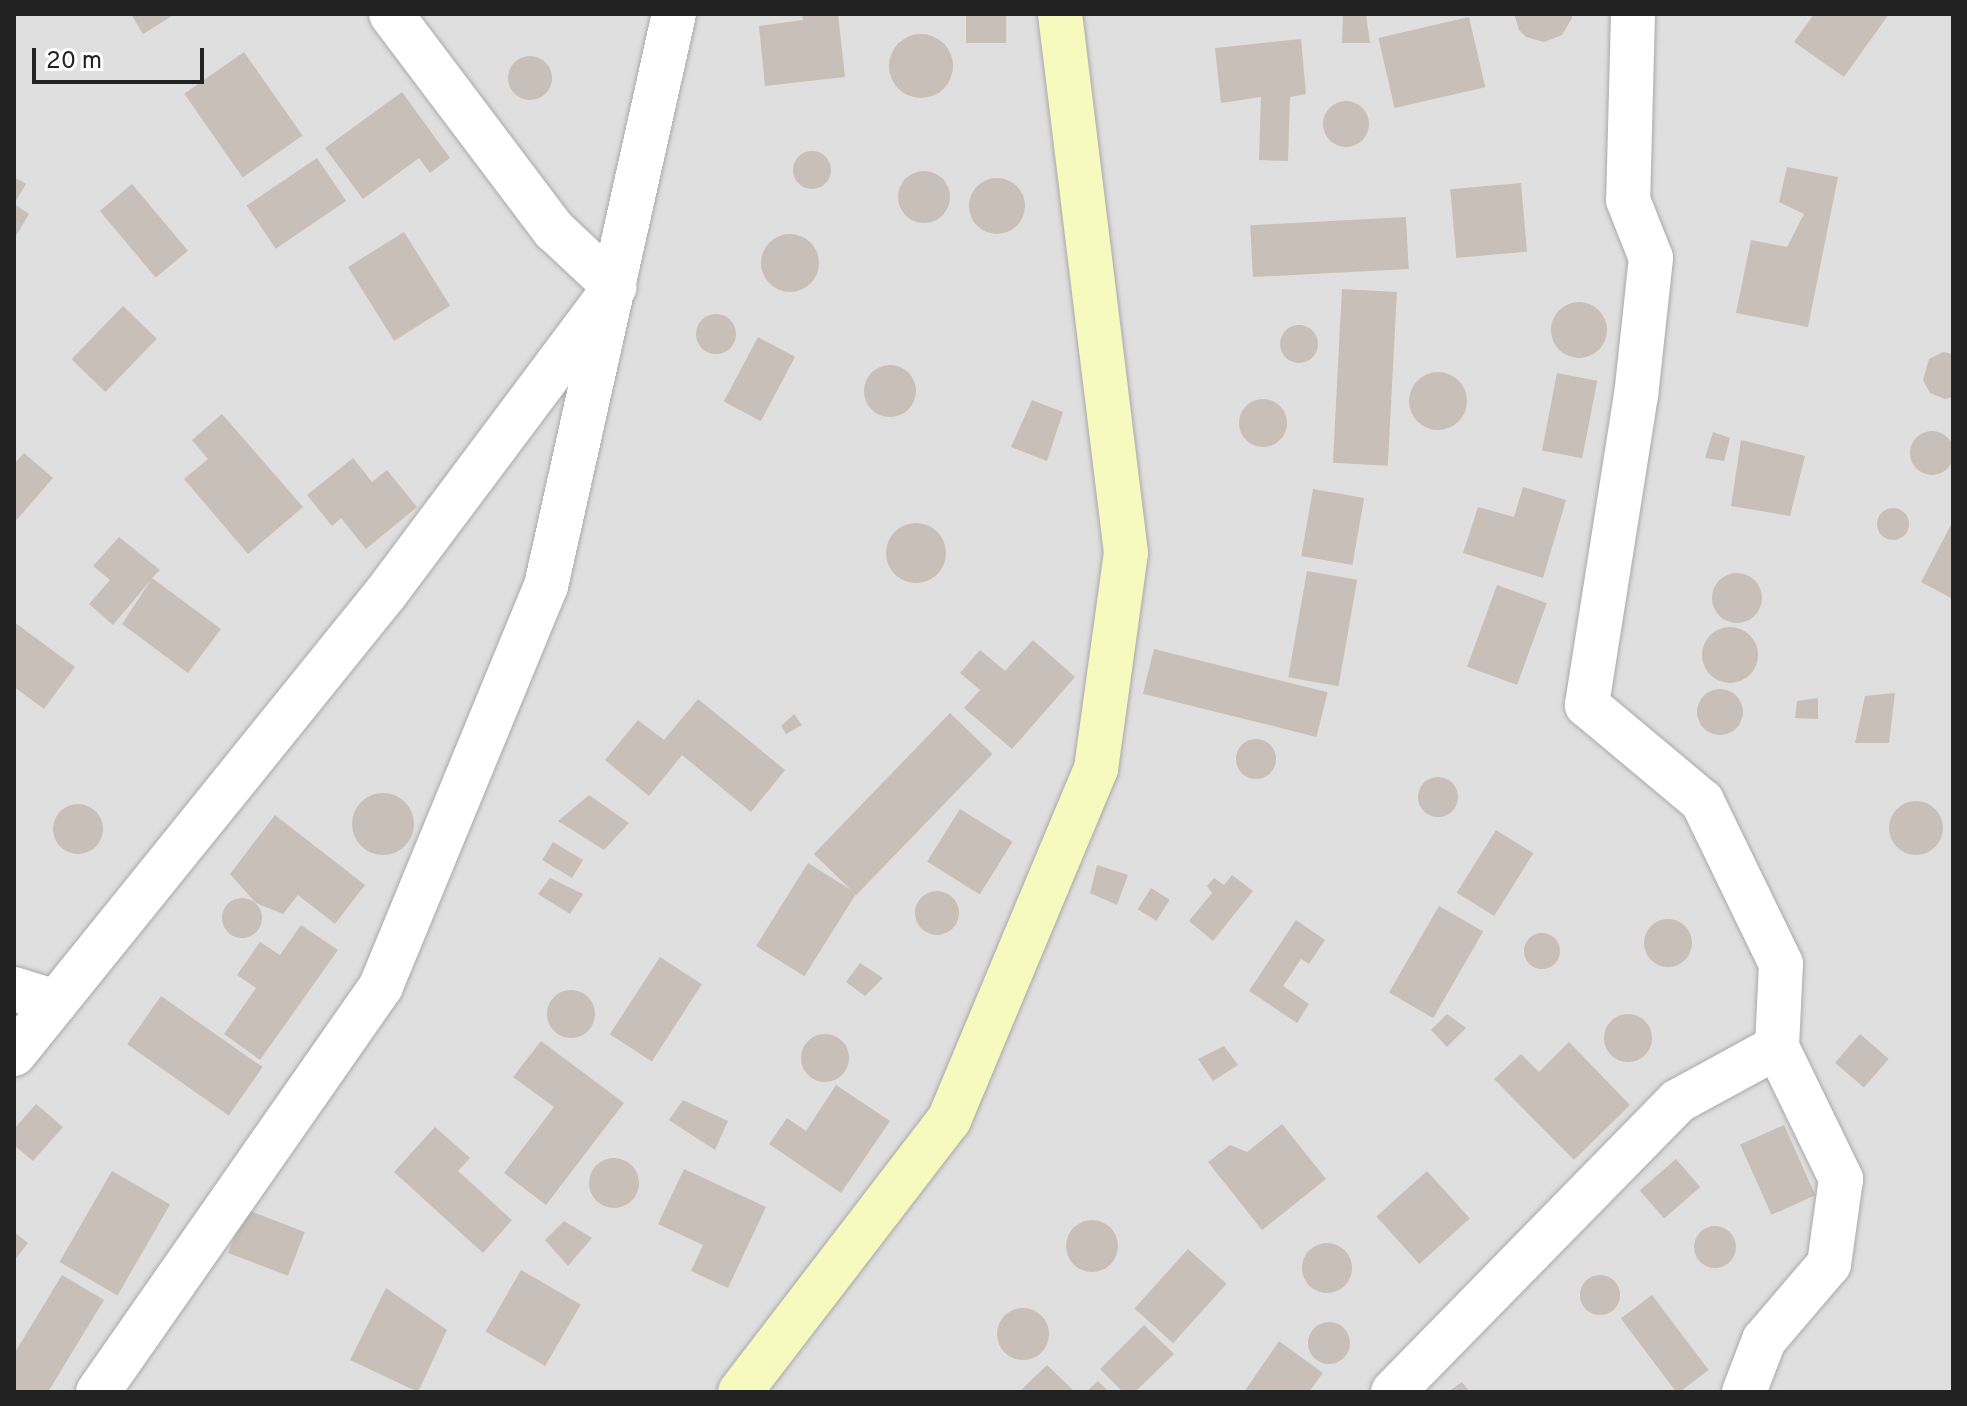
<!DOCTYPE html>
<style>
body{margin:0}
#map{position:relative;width:1967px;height:1406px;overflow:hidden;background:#f2efe9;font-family:Overpass,sans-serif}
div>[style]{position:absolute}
.residential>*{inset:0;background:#e0dfdf;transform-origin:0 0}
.building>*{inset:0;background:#c7bfb8;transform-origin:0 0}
.round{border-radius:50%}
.roads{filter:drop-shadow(0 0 2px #a9a9a9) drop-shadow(0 0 2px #a9a9a9)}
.street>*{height:44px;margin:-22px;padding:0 22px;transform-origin:22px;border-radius:22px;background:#fff}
.secondary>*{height:44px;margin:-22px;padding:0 22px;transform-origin:22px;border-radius:22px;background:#f7fabf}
span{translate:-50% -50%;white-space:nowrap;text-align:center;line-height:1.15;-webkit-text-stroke:7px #fff;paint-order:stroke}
.frame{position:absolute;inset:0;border:16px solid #222;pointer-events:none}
.scale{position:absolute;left:32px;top:48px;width:172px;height:36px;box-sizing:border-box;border:4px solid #222;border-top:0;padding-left:10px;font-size:24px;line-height:28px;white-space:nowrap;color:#222;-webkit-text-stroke:6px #fff;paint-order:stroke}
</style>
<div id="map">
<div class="residential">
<i style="left:14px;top:14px;width:1939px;height:1378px"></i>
</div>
<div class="building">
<i style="clip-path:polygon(131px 14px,175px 14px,143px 34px)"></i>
<i style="clip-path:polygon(802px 14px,838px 14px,845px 77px,765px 86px,759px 26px,803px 20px)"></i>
<i style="left:966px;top:14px;width:40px;height:29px"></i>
<i style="clip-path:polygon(1343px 14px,1366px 14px,1370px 43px,1342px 43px)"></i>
<i style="clip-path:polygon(1514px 14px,1572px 14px,1572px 18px,1562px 35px,1544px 42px,1526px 37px,1519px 30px)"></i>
<i style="clip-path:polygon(1814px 14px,1889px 14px,1844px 77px,1794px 42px)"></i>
<i style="left:1469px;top:17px;width:72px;height:93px;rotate:77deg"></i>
<i class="round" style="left:889px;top:34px;width:64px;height:64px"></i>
<i style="clip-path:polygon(1301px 39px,1306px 94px,1290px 97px,1288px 161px,1259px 160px,1261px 97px,1221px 103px,1215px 48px)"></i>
<i style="left:244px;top:52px;width:102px;height:73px;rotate:55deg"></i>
<i class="round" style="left:508px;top:56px;width:44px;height:44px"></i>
<i style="clip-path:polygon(402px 92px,450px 158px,430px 173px,419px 158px,363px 199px,325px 148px)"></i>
<i class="round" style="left:1323px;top:101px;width:46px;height:46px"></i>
<i class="round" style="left:793px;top:151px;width:38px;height:38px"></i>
<i style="left:317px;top:158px;width:52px;height:85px;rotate:56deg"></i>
<i style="clip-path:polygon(1787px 167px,1838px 177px,1808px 327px,1736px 313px,1751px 240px,1787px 247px,1804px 214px,1779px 202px)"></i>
<i class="round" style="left:898px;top:171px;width:52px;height:52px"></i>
<i style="clip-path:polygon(14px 177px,26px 184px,14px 204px)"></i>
<i class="round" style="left:969px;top:178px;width:56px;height:56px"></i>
<i style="left:1521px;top:183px;width:69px;height:71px;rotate:85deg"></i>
<i style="left:132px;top:184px;width:87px;height:42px;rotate:50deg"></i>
<i style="clip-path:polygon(14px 204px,29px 214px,14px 239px)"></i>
<i style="left:1406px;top:217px;width:52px;height:156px;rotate:87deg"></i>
<i style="left:404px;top:232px;width:87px;height:66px;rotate:58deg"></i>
<i class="round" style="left:761px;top:234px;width:58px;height:58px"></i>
<i style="left:1342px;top:289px;width:55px;height:174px;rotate:3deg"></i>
<i class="round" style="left:1551px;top:302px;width:56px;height:56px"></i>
<i style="left:123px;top:306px;width:47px;height:74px;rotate:44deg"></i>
<i class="round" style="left:696px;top:314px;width:40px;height:40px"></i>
<i class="round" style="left:1280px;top:325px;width:38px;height:38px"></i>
<i style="left:758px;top:337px;width:42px;height:73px;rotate:28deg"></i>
<i style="clip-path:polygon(1943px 352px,1953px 354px,1953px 397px,1945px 399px,1930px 393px,1923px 380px,1929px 359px)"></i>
<i class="round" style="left:864px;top:365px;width:52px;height:52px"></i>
<i class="round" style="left:1409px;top:372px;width:58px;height:58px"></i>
<i style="left:1557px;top:373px;width:41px;height:79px;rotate:11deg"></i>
<i class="round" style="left:1239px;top:399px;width:48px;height:48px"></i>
<i style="clip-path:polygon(1032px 400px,1063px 412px,1047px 461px,1011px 447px)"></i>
<i style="clip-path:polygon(222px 414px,303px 507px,248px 554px,184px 479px,208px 459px,192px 440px)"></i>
<i class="round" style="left:1910px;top:431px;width:44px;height:44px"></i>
<i style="clip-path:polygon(1713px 432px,1730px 438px,1724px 461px,1705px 458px)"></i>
<i style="clip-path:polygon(1741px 440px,1805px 456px,1790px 516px,1731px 506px)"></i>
<i style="clip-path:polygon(24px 453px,53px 478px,14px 523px,14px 464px)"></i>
<i style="clip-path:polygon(353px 458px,372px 482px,387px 470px,417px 507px,366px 549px,341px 518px,332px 526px,307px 495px)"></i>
<i style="clip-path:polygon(1523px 487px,1566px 500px,1543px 578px,1463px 553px,1478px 507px,1514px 517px)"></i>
<i style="left:1313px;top:489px;width:52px;height:68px;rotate:10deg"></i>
<i class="round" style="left:1877px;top:508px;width:32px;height:32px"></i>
<i style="clip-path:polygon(1953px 521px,1953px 599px,1921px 582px)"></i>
<i class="round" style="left:886px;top:523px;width:60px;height:60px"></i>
<i style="clip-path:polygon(119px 537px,160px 570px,152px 578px,221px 629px,188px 673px,122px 624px,151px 580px,113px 625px,89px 604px,110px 580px,93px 566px)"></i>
<i style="left:1307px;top:571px;width:51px;height:108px;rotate:10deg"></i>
<i class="round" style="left:1712px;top:573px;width:50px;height:50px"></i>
<i style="left:1497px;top:585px;width:53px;height:87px;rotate:20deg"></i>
<i style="clip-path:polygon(14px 622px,75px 667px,44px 709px,14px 687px)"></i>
<i class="round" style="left:1702px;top:627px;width:56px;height:56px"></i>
<i style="clip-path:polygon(1033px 640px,1075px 677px,1012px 749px,964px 708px,980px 690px,960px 673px,980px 650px,1005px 671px)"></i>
<i style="left:1154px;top:649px;width:179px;height:46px;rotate:14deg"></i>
<i class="round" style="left:1697px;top:689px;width:46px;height:46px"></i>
<i style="clip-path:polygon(1895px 693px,1889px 743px,1855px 743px,1865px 696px)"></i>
<i style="clip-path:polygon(1818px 698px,1818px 719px,1795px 718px,1797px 701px)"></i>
<i style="clip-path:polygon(698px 699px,785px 770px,751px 812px,682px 755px,649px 796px,605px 760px,638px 720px,664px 740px)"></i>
<i style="left:950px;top:713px;width:59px;height:196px;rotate:44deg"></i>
<i style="clip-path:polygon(794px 714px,802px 725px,786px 734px,781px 726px)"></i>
<i class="round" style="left:1236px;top:739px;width:40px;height:40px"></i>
<i class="round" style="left:1418px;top:777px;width:40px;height:40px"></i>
<i class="round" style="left:352px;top:793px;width:62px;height:62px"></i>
<i style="clip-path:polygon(589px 795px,629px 823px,604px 850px,558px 821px)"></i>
<i class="round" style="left:1889px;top:801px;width:54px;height:54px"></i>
<i class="round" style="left:53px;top:804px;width:50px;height:50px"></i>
<i style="left:960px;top:809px;width:62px;height:62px;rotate:32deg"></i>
<i style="clip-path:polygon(275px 815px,365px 885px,335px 924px,298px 895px,283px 914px,256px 903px,230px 874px)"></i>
<i style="left:1496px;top:830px;width:44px;height:74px;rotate:32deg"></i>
<i style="left:553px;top:842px;width:35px;height:21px;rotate:31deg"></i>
<i style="left:808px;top:863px;width:57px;height:98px;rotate:32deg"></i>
<i style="clip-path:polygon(1097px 865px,1128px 875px,1117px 905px,1090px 893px)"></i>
<i style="clip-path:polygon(1232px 875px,1253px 891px,1213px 941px,1189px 921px,1212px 893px,1207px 886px,1214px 878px,1224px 885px)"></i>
<i style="clip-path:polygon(550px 878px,583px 894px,570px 914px,538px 894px)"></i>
<i style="left:1151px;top:888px;width:22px;height:25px;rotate:32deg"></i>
<i class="round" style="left:915px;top:891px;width:44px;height:44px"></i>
<i class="round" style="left:222px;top:898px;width:40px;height:40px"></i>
<i style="left:1439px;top:906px;width:51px;height:100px;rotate:30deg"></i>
<i class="round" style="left:1644px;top:919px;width:48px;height:48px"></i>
<i style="clip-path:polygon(1296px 920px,1325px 940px,1309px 964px,1301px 959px,1283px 986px,1309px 1004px,1297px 1023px,1249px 991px)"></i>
<i style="clip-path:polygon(301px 925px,338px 950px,260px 1060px,224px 1034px,256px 988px,237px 975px,260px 942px,280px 955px)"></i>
<i class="round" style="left:1524px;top:933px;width:36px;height:36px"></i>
<i style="left:660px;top:957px;width:50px;height:92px;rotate:33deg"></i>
<i style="clip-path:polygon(860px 963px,883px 978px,865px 996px,846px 982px)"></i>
<i class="round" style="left:547px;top:990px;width:48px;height:48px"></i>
<i style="left:161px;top:996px;width:124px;height:59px;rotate:35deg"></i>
<i class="round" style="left:1604px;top:1014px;width:48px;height:48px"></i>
<i style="clip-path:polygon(1447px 1014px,1466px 1028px,1447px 1047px,1431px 1030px)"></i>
<i class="round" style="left:801px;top:1034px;width:48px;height:48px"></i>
<i style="left:1860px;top:1034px;width:38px;height:38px;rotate:41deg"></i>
<i style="clip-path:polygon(541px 1041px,624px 1103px,546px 1205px,504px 1173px,554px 1107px,513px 1077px)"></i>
<i style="clip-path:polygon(1569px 1042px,1630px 1105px,1574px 1160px,1494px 1079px,1521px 1054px,1539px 1072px)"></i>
<i style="clip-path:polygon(1224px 1046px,1238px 1065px,1213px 1081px,1198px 1059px)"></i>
<i style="clip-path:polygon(836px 1085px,890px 1121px,841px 1193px,769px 1144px,787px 1118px,806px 1131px)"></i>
<i style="clip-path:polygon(683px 1100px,728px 1121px,715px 1150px,669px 1120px)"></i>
<i style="clip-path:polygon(36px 1104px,63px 1127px,33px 1161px,14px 1145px,14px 1129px)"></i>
<i style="clip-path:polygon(1282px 1124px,1326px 1179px,1262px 1230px,1208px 1162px,1230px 1145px,1247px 1152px)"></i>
<i style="left:1784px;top:1125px;width:77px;height:48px;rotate:66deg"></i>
<i style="clip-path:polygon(435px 1127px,470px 1158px,458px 1171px,512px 1220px,483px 1253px,394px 1172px)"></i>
<i class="round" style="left:589px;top:1158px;width:50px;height:50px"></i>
<i style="left:1676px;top:1159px;width:37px;height:48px;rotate:49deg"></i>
<i style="clip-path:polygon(684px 1169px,766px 1207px,728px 1288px,691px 1271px,703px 1245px,658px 1224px)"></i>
<i style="left:112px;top:1171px;width:67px;height:105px;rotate:30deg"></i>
<i style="left:1427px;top:1171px;width:64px;height:68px;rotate:48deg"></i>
<i style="left:245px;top:1209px;width:64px;height:47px;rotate:21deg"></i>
<i class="round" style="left:1066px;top:1220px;width:52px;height:52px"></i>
<i style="clip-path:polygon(564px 1221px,592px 1238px,568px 1266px,545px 1240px)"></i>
<i class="round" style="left:1694px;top:1226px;width:42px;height:42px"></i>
<i style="clip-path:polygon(14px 1232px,28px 1243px,14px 1261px)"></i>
<i class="round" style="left:1302px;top:1243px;width:50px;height:50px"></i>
<i style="left:1188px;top:1249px;width:52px;height:80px;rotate:42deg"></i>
<i style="left:521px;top:1270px;width:69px;height:71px;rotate:30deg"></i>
<i style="clip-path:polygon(62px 1275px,104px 1300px,48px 1392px,14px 1392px,14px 1354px)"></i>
<i class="round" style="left:1580px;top:1275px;width:40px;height:40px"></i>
<i style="clip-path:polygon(386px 1288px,447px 1330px,418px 1392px,350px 1360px)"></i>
<i style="left:1652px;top:1295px;width:94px;height:39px;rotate:53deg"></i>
<i class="round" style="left:997px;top:1308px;width:52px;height:52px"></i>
<i class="round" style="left:1308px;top:1322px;width:42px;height:42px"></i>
<i style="clip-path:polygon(1144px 1325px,1174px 1354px,1135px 1392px,1123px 1392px,1100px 1369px)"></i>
<i style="clip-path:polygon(1279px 1341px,1323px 1373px,1309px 1392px,1244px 1392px)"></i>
<i style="clip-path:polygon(1047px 1365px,1075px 1392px,1019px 1392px)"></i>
<i style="clip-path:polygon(1098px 1381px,1109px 1392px,1086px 1392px)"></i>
<i style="clip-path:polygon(1462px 1382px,1470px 1392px,1448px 1392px)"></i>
</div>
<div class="roads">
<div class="street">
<i style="left:391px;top:14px;width:271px;rotate:53deg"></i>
<i style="left:554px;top:230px;width:83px;rotate:43.1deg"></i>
<i style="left:1633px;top:14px;width:186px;rotate:91.5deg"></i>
<i style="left:1628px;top:200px;width:62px;rotate:68.4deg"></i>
<i style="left:1651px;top:258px;width:138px;rotate:96.2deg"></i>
<i style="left:1636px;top:395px;width:314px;rotate:99deg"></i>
<i style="left:1587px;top:705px;width:150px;rotate:39.9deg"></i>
<i style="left:1702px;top:801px;width:181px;rotate:64.1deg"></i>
<i style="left:1781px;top:964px;width:83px;rotate:92.8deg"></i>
<i style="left:1777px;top:1047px;width:147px;rotate:64.1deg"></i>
<i style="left:1841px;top:1179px;width:86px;rotate:98deg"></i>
<i style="left:1829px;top:1264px;width:100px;rotate:130.5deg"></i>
<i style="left:1764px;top:1340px;width:56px;rotate:111deg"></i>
<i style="left:14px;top:989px;width:44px;rotate:17.2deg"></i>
<i style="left:14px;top:1054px;width:592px;rotate:-51.1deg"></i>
<i style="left:386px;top:593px;width:367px;rotate:-53.2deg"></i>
<i style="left:98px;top:1392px;width:495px;rotate:-55.1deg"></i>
<i style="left:381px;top:986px;width:433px;rotate:-67.6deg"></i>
<i style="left:546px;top:586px;width:586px;rotate:-77.39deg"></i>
<i style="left:1393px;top:1392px;width:407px;rotate:-45.6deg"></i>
<i style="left:1678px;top:1101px;width:113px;rotate:-28.6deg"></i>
</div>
<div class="secondary">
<i style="left:740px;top:1392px;width:343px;rotate:-52.5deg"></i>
<i style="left:949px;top:1120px;width:381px;rotate:-67.3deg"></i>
<i style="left:1096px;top:769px;width:218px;rotate:-82.1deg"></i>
<i style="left:1126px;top:553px;width:543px;rotate:-96.98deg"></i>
</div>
</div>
<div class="frame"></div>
<div class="scale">20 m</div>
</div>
